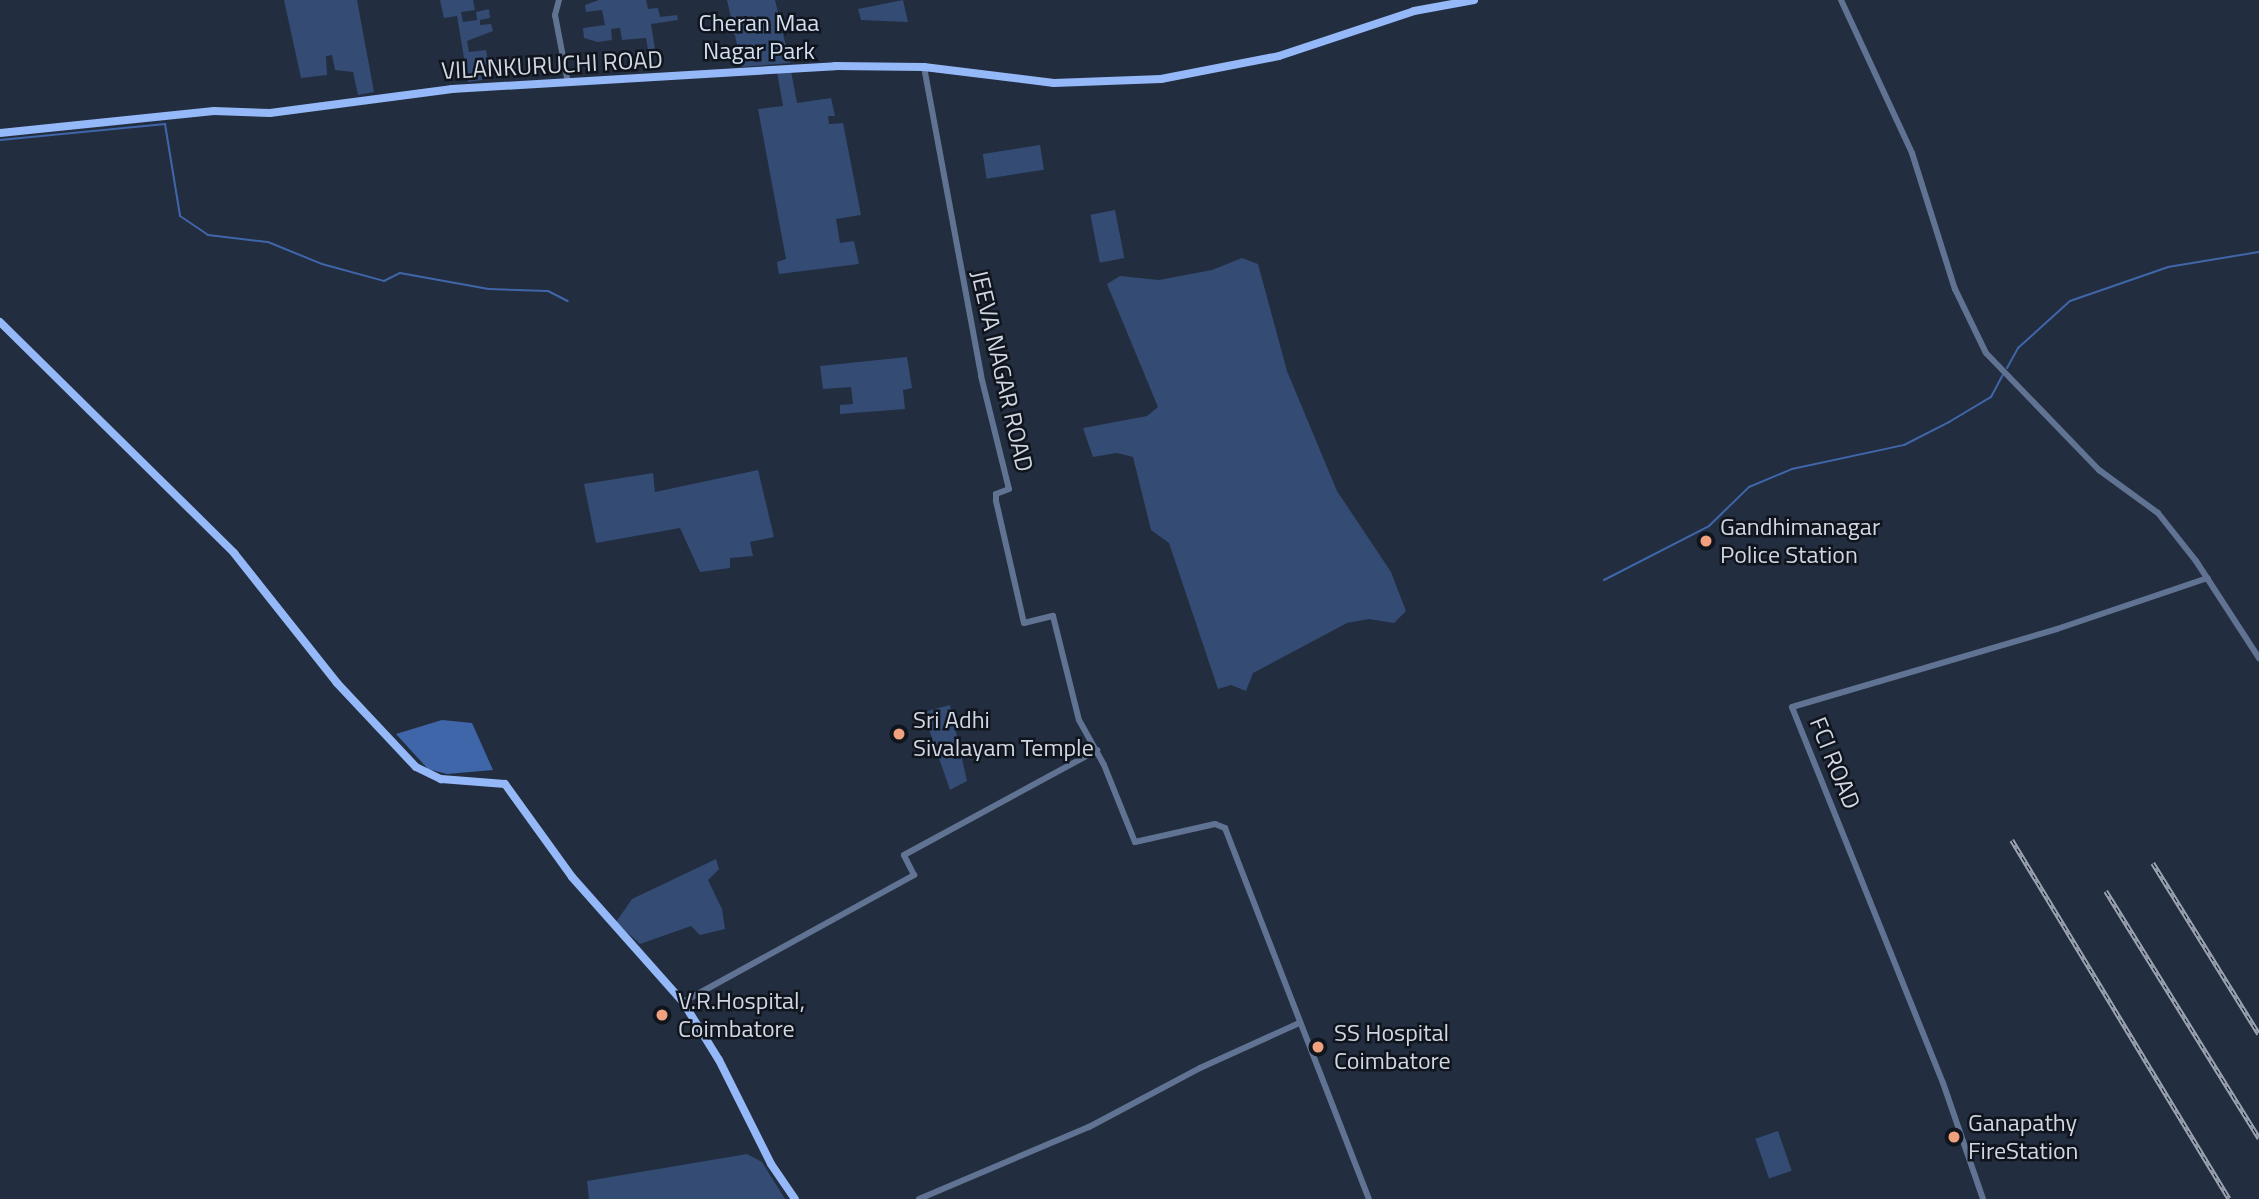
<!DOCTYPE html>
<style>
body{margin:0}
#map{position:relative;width:2259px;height:1199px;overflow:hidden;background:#222d3f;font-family:"Titillium Web",sans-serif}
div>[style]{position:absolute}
.green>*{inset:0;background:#344b74;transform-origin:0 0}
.water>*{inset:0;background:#4066aa}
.stream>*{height:2px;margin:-1px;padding:0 1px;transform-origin:1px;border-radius:1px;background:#4066aa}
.minor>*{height:6px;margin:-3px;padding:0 3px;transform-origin:3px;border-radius:3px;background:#617392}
.major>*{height:8px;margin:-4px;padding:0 4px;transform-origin:4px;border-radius:4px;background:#94b8f8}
.rail>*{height:4.5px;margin-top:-2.25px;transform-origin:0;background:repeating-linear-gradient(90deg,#10151d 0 5px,#9ca4b2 0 10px);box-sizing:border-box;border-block:2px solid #9ca4b2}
.dots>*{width:19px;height:19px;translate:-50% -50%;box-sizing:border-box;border:4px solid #10151d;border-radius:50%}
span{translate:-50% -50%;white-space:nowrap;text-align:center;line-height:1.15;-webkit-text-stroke:5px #10151d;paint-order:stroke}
.park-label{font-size:24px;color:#d2def1}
.street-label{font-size:24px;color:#d0d7e2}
.poi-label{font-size:24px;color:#d0d7e2}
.left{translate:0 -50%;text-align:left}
</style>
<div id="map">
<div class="green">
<i style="clip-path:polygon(284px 0,357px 0,374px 92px,358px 95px,353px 72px,335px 70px,332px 55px,326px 56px,327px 75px,301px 78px)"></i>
<i style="clip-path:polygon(440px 0,473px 0,475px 10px,461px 12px,463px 22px,477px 20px,476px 12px,489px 9px,490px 18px,480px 20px,480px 25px,491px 24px,493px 31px,467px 41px,469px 52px,486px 50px,489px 66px,480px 67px,482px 80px,468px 82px,457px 16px,444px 18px)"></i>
<i style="clip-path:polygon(599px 0,646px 0,648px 9px,658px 8px,660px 17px,677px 15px,678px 20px,651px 24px,655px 49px,648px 50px,646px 38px,622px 40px,620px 28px,611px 29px,612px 40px,598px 42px,584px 38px,583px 28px,605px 25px,602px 10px,586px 12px,585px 5px)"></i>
<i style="clip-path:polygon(727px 0,775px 0,790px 63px,742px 67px)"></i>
<i style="clip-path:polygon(903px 0,908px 22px,861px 20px,858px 9px)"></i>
<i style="clip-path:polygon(791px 71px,797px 103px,831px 98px,835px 116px,828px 116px,829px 124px,843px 123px,861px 215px,836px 219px,840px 243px,854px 241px,859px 264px,779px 274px,777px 262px,786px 259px,758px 109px,783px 106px,777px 72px)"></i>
<i style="left:1040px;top:145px;width:25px;height:58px;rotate:81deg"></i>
<i style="left:1115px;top:210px;width:49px;height:25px;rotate:79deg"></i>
<i style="clip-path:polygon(1242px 258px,1258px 264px,1287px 371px,1337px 491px,1391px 572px,1406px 611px,1394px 623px,1369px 619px,1347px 623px,1253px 673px,1246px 691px,1231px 685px,1218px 689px,1169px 543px,1151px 530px,1133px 457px,1117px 453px,1093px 457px,1083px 428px,1147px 416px,1158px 407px,1107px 284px,1120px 276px,1159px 280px,1212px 270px)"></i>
<i style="clip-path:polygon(907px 357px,912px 388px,903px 390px,905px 409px,840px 414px,840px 405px,853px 404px,851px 387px,823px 389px,820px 366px)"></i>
<i style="clip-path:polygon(758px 470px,774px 537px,750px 542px,753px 556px,730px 558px,730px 568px,700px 572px,680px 528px,596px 543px,584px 484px,653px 473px,655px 492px)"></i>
<i style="clip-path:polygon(950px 705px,967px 781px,950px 790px,923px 712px)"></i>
<i style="clip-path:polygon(716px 859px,719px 869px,708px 880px,722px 909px,725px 929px,700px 935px,691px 926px,640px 944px,616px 922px,632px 899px)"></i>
<i style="left:1778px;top:1131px;width:42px;height:24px;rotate:71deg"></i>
<i style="clip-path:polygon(747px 1154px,762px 1162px,785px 1199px,589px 1199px,587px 1181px)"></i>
</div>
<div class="water">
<i style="clip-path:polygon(442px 720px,472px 723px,493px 770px,447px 774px,428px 769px,396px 734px)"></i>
</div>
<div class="stream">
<i style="left:0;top:140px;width:166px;rotate:-5.5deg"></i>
<i style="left:165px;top:124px;width:93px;rotate:80.7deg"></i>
<i style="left:180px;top:216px;width:34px;rotate:34deg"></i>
<i style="left:208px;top:235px;width:60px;rotate:6.7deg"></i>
<i style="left:268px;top:242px;width:58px;rotate:22.2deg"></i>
<i style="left:322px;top:264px;width:64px;rotate:15.3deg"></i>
<i style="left:384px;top:281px;width:18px;rotate:-27deg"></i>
<i style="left:400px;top:273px;width:90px;rotate:10.2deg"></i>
<i style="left:489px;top:289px;width:59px;rotate:1.9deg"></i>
<i style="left:548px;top:291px;width:22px;rotate:27deg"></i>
<i style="left:2007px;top:368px;width:23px;rotate:-61deg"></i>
<i style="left:2018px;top:348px;width:70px;rotate:-42.1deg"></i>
<i style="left:2070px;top:301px;width:104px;rotate:-19.1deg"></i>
<i style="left:2168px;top:267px;width:92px;rotate:-9.4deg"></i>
<i style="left:1604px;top:580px;width:118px;rotate:-27.2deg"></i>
<i style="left:1709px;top:526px;width:56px;rotate:-44.3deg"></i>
<i style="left:1749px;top:487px;width:47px;rotate:-22.7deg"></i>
<i style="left:1792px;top:469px;width:115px;rotate:-12.1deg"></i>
<i style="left:1904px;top:445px;width:51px;rotate:-27.1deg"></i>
<i style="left:1949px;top:422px;width:49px;rotate:-30.8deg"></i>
<i style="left:1991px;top:397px;width:27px;rotate:-62deg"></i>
</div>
<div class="minor">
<i style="left:559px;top:0;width:16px;rotate:105deg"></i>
<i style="left:555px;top:15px;width:69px;rotate:79.2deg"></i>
<i style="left:1841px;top:0;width:169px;rotate:65.1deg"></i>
<i style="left:1912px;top:153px;width:143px;rotate:72.5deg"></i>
<i style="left:1955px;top:289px;width:71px;rotate:64.2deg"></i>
<i style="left:1986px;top:353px;width:163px;rotate:46deg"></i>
<i style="left:2099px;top:470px;width:73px;rotate:36.1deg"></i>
<i style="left:2158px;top:513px;width:61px;rotate:51.6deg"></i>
<i style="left:2196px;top:561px;width:116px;rotate:57deg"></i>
<i style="left:924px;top:67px;width:314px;rotate:79.5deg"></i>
<i style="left:981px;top:376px;width:116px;rotate:76.1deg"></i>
<i style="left:1009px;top:489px;width:14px;rotate:159deg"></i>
<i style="left:996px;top:494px;width:7px;rotate:90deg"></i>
<i style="left:996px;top:501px;width:125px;rotate:77.1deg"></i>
<i style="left:1024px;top:623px;width:30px;rotate:-14deg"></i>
<i style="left:1053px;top:616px;width:107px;rotate:76deg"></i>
<i style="left:1079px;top:720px;width:51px;rotate:60.9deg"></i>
<i style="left:1104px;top:765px;width:83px;rotate:68.1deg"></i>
<i style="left:1135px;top:842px;width:82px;rotate:-12.7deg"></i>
<i style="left:1215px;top:824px;width:11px;rotate:22deg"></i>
<i style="left:1225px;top:828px;width:398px;rotate:68.8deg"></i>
<i style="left:683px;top:1002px;width:264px;rotate:-28.8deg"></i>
<i style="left:914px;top:875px;width:22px;rotate:-117deg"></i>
<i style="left:904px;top:855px;width:220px;rotate:-28.5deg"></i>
<i style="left:919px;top:1199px;width:185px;rotate:-23deg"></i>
<i style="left:1089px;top:1127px;width:126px;rotate:-28deg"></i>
<i style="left:1200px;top:1068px;width:109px;rotate:-24.4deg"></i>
<i style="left:1983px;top:1199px;width:123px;rotate:-109deg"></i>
<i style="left:1943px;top:1083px;width:405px;rotate:-111.9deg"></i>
<i style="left:1792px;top:707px;width:276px;rotate:-16.4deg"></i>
<i style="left:2057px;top:629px;width:159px;rotate:-18.7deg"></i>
</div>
<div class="major">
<i style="left:0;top:133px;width:215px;rotate:-5.9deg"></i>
<i style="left:214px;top:111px;width:56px;rotate:2deg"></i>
<i style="left:270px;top:113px;width:184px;rotate:-7.5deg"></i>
<i style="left:452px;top:89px;width:384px;rotate:-3.4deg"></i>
<i style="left:835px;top:66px;width:89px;rotate:0.6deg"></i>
<i style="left:924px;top:67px;width:131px;rotate:7deg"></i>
<i style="left:1054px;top:83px;width:107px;rotate:-2.1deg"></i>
<i style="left:1161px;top:79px;width:120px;rotate:-11deg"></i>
<i style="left:1279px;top:56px;width:142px;rotate:-18.4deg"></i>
<i style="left:1414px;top:11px;width:61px;rotate:-10.4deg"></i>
<i style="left:0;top:322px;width:329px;rotate:44.6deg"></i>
<i style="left:234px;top:553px;width:166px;rotate:51.6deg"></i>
<i style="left:337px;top:683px;width:115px;rotate:46.8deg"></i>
<i style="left:416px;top:767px;width:28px;rotate:26deg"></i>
<i style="left:441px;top:779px;width:64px;rotate:4.5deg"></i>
<i style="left:505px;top:784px;width:115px;rotate:54.2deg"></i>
<i style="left:572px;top:877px;width:167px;rotate:48.4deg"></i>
<i style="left:683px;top:1002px;width:68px;rotate:58.2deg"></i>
<i style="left:719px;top:1060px;width:116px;rotate:63.4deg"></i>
<i style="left:771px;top:1164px;width:42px;rotate:55.6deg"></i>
</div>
<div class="rail">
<i style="left:2012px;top:840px;width:419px;rotate:58.8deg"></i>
<i style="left:2153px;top:863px;width:201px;rotate:58.2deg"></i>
<i style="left:2106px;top:891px;width:291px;rotate:58.2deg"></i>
</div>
<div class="dots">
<i style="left:1706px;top:541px;background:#f2a17e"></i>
<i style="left:899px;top:734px;background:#f2a17e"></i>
<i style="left:662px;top:1015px;background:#f2a17e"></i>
<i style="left:1318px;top:1047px;background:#f2a17e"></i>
<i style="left:1954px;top:1137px;background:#f2a17e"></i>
</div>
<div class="park-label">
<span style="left:759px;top:37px">Cheran Maa<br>Nagar Park</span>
</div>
<div class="street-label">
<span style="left:552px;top:65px;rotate:-3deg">VILANKURUCHI ROAD</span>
<span style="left:1002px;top:371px;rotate:77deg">JEEVA NAGAR ROAD</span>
<span style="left:1835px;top:763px;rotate:68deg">FCI ROAD</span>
</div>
<div class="poi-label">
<span class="left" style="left:1720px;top:541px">Gandhimanagar<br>Police Station</span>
<span class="left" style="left:913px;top:734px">Sri Adhi<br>Sivalayam Temple</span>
<span class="left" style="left:678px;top:1015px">V.R.Hospital,<br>Coimbatore</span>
<span class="left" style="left:1334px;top:1047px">SS Hospital<br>Coimbatore</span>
<span class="left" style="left:1968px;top:1137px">Ganapathy<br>FireStation</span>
</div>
</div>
